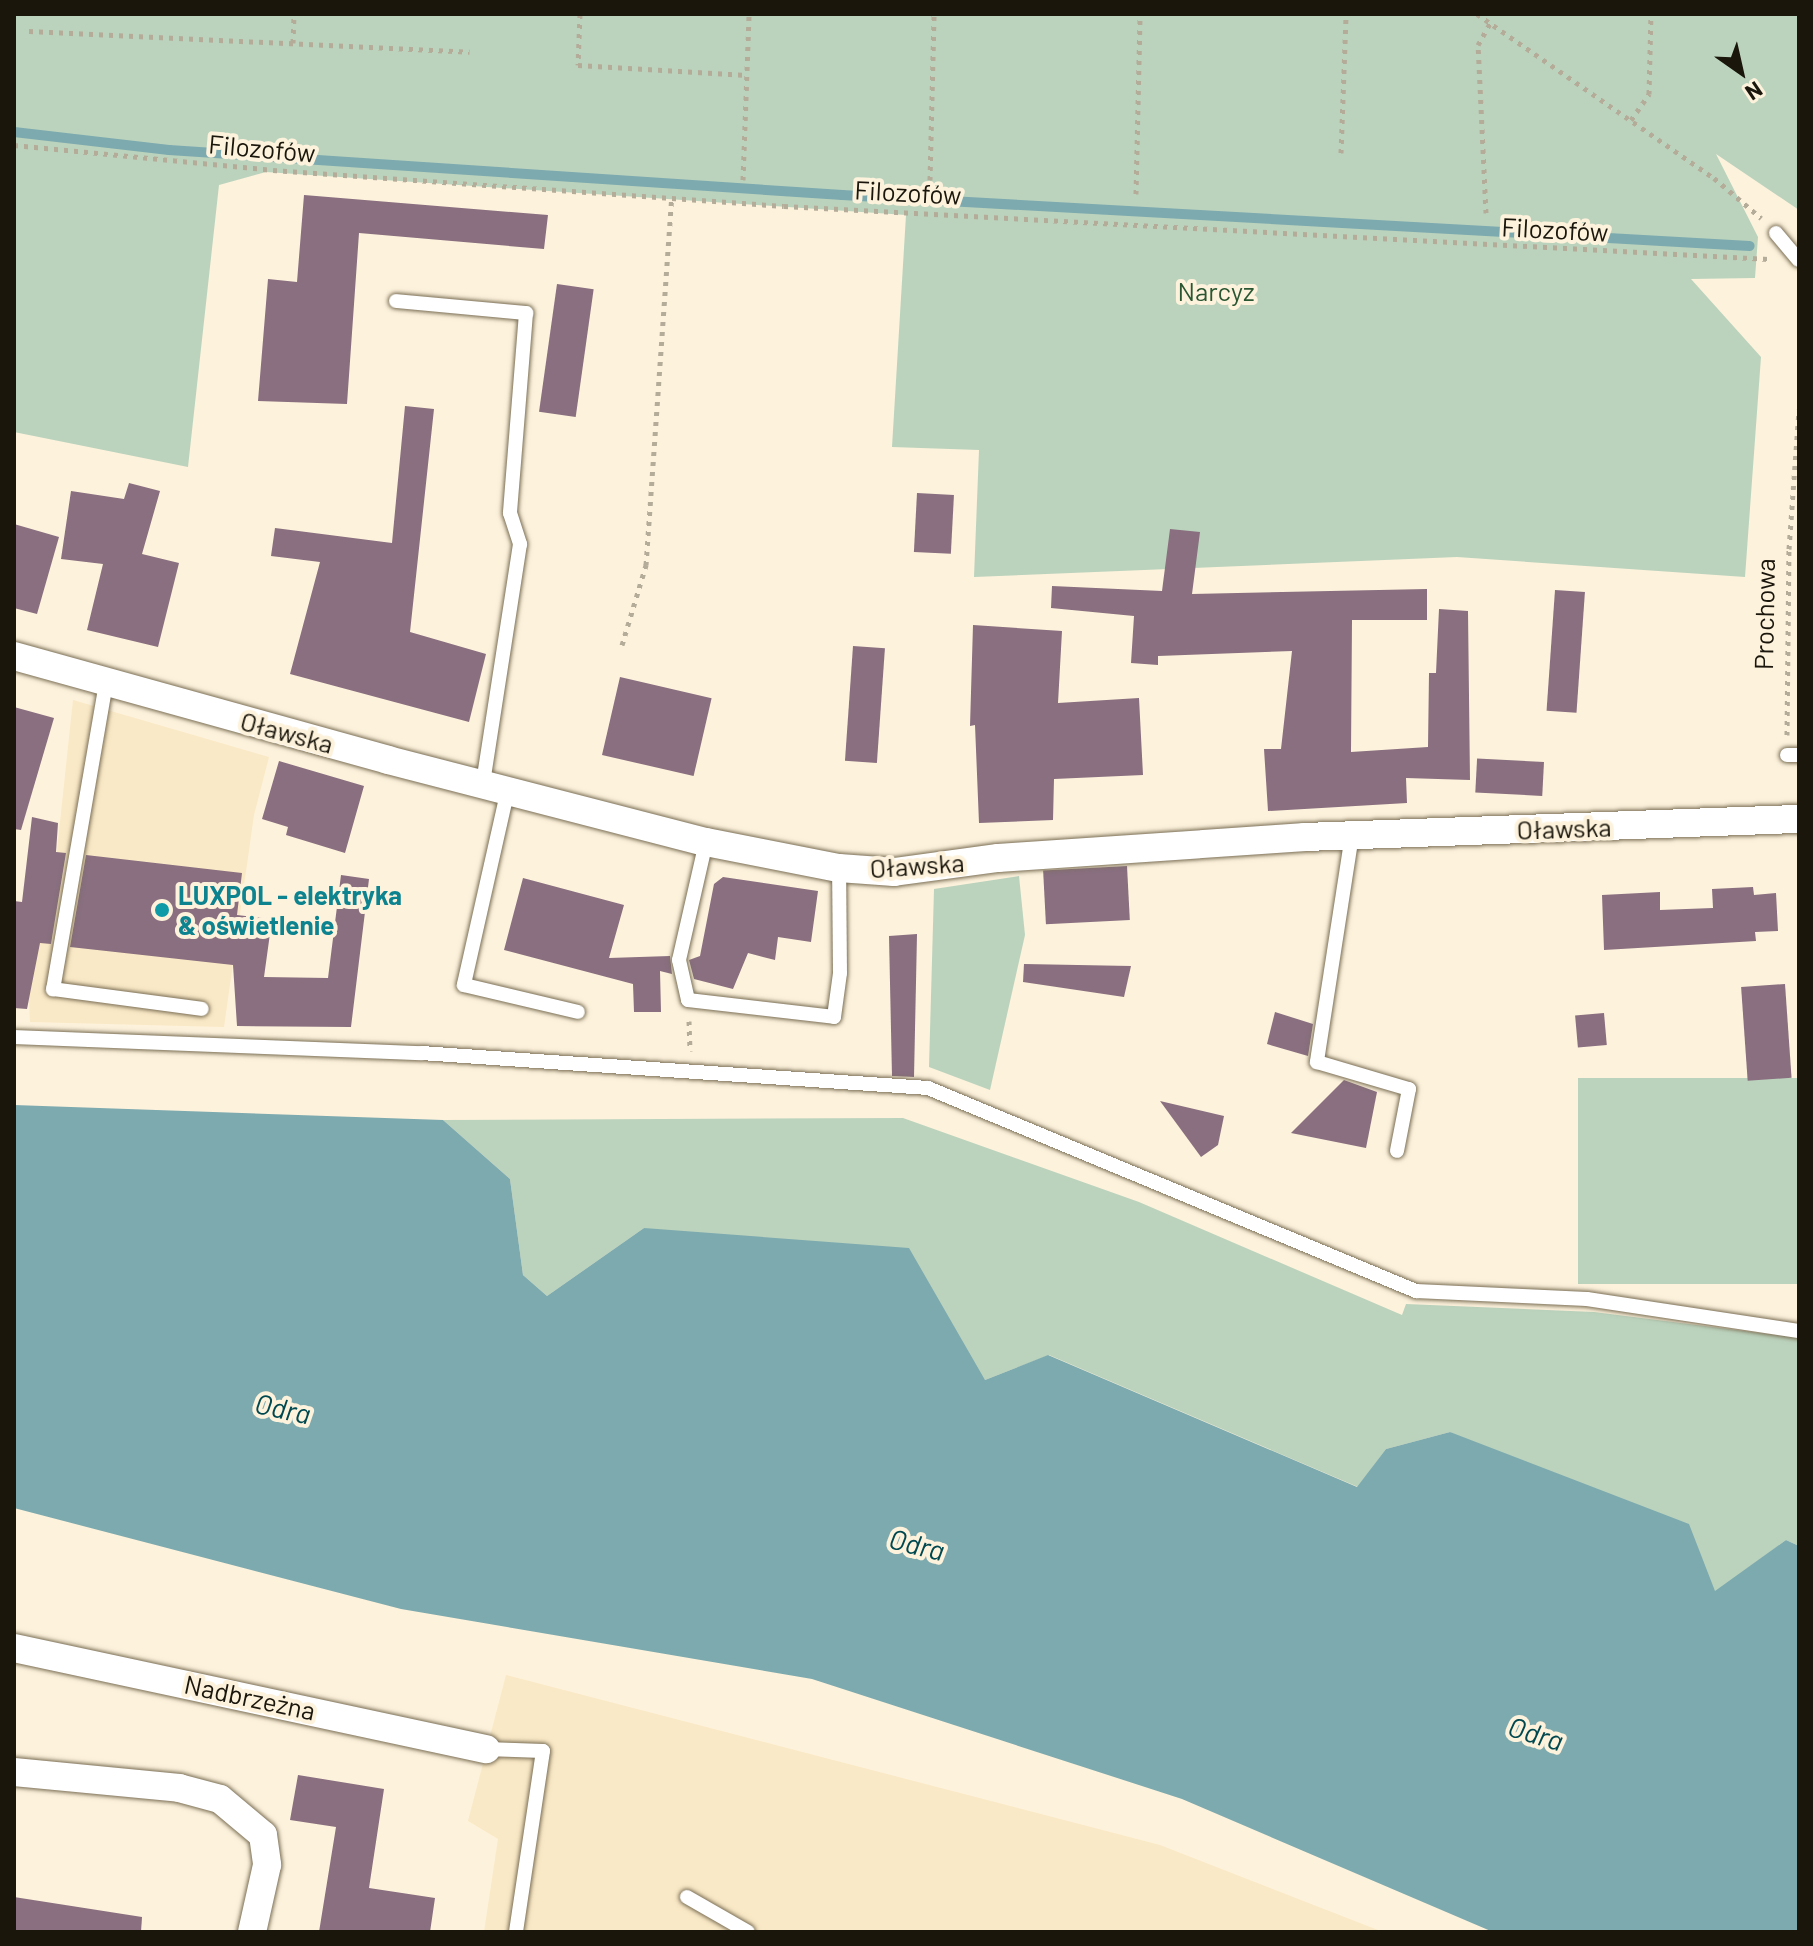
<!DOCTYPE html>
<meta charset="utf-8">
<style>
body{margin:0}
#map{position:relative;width:1813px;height:1946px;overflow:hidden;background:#fdf2dc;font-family:Barlow,sans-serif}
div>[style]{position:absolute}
.built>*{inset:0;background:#fae9c6}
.green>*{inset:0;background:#bbd3bd;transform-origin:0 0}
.water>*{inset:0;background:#7daaaf}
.stream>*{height:10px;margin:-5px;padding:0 5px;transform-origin:5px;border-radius:5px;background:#7daaaf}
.building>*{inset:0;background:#896f7f;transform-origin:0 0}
.path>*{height:5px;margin-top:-2.5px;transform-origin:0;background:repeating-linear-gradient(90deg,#b4ab99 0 4px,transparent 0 10px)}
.roads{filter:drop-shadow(0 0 2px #7a6e55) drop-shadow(0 0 2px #7a6e55)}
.lane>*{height:14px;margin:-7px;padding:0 7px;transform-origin:7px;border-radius:7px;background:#fff}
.street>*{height:28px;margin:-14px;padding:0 14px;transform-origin:14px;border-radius:14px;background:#fff}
.dots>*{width:22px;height:22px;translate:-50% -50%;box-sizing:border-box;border:4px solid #fdf2dc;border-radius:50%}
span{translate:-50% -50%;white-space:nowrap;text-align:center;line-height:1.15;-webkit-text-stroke:8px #fdf2dc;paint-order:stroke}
.street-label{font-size:26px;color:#1a160c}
.park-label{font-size:26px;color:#2a5732}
.culture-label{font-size:26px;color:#0d838f;font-weight:700}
.left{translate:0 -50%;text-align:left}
.water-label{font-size:28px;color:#00484f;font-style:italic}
.frame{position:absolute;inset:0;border:16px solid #1a160c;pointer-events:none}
.north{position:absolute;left:1701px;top:32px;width:80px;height:80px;-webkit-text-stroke:6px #fdf2dc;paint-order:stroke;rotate:146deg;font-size:22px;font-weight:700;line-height:32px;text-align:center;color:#1a160c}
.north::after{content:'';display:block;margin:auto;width:28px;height:36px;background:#1a160c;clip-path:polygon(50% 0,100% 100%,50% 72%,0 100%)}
</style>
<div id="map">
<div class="built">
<i style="clip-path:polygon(73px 700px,269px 757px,254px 815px,224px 1027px,30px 1022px,29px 998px,46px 907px,51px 907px)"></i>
<i style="clip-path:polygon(506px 1675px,1160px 1845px,1383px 1932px,484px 1932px,498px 1839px,468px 1821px)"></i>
</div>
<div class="green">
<i style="clip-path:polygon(14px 14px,1799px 14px,1799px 210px,1716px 154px,1758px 237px,1755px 278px,1691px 279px,1761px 357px,1745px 577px,1457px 557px,974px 577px,979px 450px,892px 447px,906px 215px,266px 172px,219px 185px,188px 467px,14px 432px)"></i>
<i style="clip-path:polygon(1019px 876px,1025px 935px,990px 1090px,929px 1067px,934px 889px)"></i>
<i style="left:1578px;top:1078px;width:221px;height:206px"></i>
<i style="clip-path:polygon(903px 1118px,1139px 1202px,1402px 1315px,1406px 1304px,1594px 1312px,1799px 1338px,1799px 1546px,1786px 1540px,1715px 1592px,1450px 1432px,1386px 1449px,1358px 1487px,1049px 1355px,985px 1380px,644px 1228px,547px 1296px,523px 1275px,510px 1179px,443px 1120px)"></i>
</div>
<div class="water">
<i style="clip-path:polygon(14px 1105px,443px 1120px,510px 1179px,523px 1275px,547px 1296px,644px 1228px,909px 1248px,985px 1380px,1048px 1355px,1357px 1487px,1386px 1449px,1450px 1432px,1689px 1524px,1715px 1591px,1786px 1540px,1799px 1546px,1799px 1932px,1493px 1932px,1182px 1799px,812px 1679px,401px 1609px,14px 1508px)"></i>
</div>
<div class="stream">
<i style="left:14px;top:132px;width:156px;rotate:6.6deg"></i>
<i style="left:169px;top:150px;width:675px;rotate:3.83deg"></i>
<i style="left:842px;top:195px;width:909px;rotate:3.21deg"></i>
</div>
<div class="building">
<i style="clip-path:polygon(304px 195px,548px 215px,544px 249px,359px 233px,347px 404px,258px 401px,268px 279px,297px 282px)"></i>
<i style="left:557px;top:284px;width:37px;height:129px;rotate:8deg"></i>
<i style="clip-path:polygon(405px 406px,434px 409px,410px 632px,486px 654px,469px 722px,290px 674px,320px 562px,271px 556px,275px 528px,392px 543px)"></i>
<i style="clip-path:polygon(129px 483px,160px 491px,142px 554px,179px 563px,158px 647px,87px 630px,103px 564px,61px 559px,71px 491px,124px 499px)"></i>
<i style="left:917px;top:493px;width:37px;height:59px;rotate:3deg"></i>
<i style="clip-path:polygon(14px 524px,59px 537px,37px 614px,14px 608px)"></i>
<i style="clip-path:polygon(1170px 529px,1200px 532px,1192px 594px,1427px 589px,1427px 620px,1352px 620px,1351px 752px,1428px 747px,1429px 673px,1436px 673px,1439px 609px,1468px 611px,1470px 780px,1406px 778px,1407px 803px,1268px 811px,1264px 749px,1281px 749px,1292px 651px,1158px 656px,1158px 665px,1131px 663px,1134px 616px,1051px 608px,1052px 586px,1162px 591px)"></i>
<i style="left:1555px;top:590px;width:30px;height:121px;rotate:4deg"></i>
<i style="clip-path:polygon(973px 625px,1062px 631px,1058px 703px,1139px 698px,1143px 775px,1054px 779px,1053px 820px,979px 823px,975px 725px,970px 726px)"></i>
<i style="left:853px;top:646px;width:32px;height:115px;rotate:4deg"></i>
<i style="left:620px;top:677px;width:94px;height:80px;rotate:13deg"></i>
<i style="clip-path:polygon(14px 707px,54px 718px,21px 830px,14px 829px)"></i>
<i style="clip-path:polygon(279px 761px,364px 786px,345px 853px,286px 835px,288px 827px,262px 819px)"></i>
<i style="left:1544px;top:762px;width:34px;height:67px;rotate:93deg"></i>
<i style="clip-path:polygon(32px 817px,58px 823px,56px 852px,66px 853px,51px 944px,40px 943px,27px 1009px,14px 1008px,14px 901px,22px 902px)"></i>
<i style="clip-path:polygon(86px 855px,242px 873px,237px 915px,272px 919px,264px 977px,328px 978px,341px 875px,369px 879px,351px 1027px,237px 1026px,233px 965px,70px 947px)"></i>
<i style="left:1127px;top:866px;width:54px;height:84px;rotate:87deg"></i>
<i style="clip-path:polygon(723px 877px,818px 891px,811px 942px,778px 937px,775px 960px,748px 953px,733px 989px,694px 979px,689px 960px,700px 956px,714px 884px)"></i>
<i style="clip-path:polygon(523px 878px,624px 905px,609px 958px,670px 956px,672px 974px,660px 971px,661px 1012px,634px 1012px,633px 984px,504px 950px)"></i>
<i style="clip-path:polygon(1753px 887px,1754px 895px,1776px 893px,1778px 931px,1755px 932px,1756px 941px,1604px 950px,1602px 895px,1660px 892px,1660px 910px,1713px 908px,1712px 889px)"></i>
<i style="clip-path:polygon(917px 934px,914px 1077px,892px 1076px,889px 936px)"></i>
<i style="clip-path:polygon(1024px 964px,1131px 966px,1124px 997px,1023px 982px)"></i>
<i style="left:1785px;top:984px;width:94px;height:44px;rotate:86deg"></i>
<i style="clip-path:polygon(1275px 1012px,1313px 1024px,1308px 1056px,1267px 1044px)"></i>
<i style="left:1604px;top:1013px;width:32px;height:29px;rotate:85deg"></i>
<i style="clip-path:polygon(1344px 1080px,1377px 1092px,1366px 1148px,1291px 1133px)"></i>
<i style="clip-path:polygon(1160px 1101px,1224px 1116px,1218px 1145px,1201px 1157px)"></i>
<i style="clip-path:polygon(298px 1775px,384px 1789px,369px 1888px,435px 1898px,430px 1932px,319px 1932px,336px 1827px,290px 1820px)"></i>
<i style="clip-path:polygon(14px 1897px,142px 1917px,141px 1932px,14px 1932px)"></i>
</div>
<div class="path">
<i style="left:580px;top:14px;width:51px;rotate:92.2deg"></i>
<i style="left:578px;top:65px;width:169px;rotate:3.4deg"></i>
<i style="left:1477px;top:14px;width:288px;rotate:34.7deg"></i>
<i style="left:1714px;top:178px;width:62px;rotate:40.4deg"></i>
<i style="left:29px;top:31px;width:441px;rotate:2.7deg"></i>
<i style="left:293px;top:43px;width:29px;rotate:-88deg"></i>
<i style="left:1631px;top:120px;width:32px;rotate:-55deg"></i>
<i style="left:1649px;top:94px;width:80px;rotate:-88.6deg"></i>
<i style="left:14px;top:145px;width:260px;rotate:5.5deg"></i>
<i style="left:273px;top:170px;width:512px;rotate:4.03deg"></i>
<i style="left:784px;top:206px;width:986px;rotate:3.08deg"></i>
<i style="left:1341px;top:153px;width:139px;rotate:-87.9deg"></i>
<i style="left:743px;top:180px;width:166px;rotate:-87.9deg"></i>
<i style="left:930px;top:180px;width:166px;rotate:-88.6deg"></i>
<i style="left:1136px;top:194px;width:180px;rotate:-88.7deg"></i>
<i style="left:1486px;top:213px;width:168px;rotate:-92.7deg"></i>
<i style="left:1478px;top:45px;width:25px;rotate:-61deg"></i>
<i style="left:622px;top:645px;width:84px;rotate:-73.3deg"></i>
<i style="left:646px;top:565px;width:369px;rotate:-86deg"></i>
<i style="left:1787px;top:735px;width:186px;rotate:-89.4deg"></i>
<i style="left:1789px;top:549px;width:140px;rotate:-85.9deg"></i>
<i style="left:689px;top:1021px;width:30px;rotate:88deg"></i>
</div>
<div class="roads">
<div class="lane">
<i style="left:1776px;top:233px;width:35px;rotate:50deg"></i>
<i style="left:396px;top:301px;width:131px;rotate:5.3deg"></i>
<i style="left:526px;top:313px;width:201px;rotate:94.6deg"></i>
<i style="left:510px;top:513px;width:33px;rotate:72deg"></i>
<i style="left:520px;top:544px;width:242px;rotate:98.8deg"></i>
<i style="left:106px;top:683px;width:311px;rotate:99.8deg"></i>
<i style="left:53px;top:989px;width:150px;rotate:7.6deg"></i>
<i style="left:1787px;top:755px;width:12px"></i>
<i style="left:508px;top:789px;width:201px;rotate:102.7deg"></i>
<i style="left:464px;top:985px;width:117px;rotate:13.3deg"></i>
<i style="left:1352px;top:835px;width:230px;rotate:98.8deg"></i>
<i style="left:1317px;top:1062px;width:96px;rotate:16.4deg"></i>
<i style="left:1409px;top:1089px;width:63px;rotate:101deg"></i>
<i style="left:706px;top:842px;width:121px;rotate:102.9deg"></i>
<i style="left:679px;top:960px;width:41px;rotate:77.3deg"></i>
<i style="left:688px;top:1000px;width:147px;rotate:6.6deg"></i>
<i style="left:834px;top:1017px;width:44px;rotate:-82.2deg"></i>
<i style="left:840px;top:973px;width:105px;rotate:-90.5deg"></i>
<i style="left:14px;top:1037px;width:407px;rotate:2.3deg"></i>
<i style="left:421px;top:1053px;width:508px;rotate:3.95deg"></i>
<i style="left:928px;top:1088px;width:529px;rotate:22.59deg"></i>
<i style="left:1416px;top:1291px;width:171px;rotate:2.7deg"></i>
<i style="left:1587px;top:1299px;width:214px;rotate:8.6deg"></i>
<i style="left:486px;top:1749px;width:57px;rotate:2deg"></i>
<i style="left:543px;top:1751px;width:183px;rotate:98.5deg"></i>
<i style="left:687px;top:1897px;width:70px;rotate:29.8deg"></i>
</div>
<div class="street">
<i style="left:14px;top:656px;width:388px;rotate:15.5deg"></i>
<i style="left:388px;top:760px;width:328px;rotate:14.5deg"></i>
<i style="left:706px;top:842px;width:136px;rotate:11.1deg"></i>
<i style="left:839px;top:868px;width:55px;rotate:4.2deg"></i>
<i style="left:894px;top:872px;width:105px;rotate:-7.7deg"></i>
<i style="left:998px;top:858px;width:308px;rotate:-3.9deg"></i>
<i style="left:1305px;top:837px;width:494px;rotate:-2.1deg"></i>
<i style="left:14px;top:1648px;width:483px;rotate:12.1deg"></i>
<i style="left:14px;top:1772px;width:166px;rotate:5.5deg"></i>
<i style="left:179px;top:1788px;width:42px;rotate:15deg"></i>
<i style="left:220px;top:1799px;width:56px;rotate:39.9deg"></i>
<i style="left:263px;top:1835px;width:30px;rotate:82deg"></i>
<i style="left:267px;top:1865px;width:69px;rotate:102.6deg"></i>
</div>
</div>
<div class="dots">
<i style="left:162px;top:910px;background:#0f9aa8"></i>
</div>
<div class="street-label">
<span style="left:262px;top:148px;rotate:5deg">Filozofów</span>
<span style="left:908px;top:192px;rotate:3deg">Filozofów</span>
<span style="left:1555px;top:229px;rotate:3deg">Filozofów</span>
<span style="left:1764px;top:614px;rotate:-89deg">Prochowa</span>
<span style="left:287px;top:732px;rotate:15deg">Oławska</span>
<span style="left:1564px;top:828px;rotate:-2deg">Oławska</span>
<span style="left:917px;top:865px;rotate:-4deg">Oławska</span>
<span style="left:250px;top:1697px;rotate:12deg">Nadbrzeżna</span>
</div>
<div class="park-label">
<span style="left:1216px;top:291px">Narcyz</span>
</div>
<div class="culture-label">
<span class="left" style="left:178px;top:910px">LUXPOL - elektryka<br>&amp; oświetlenie</span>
</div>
<div class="water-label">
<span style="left:283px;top:1408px;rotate:12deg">Odra</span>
<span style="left:917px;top:1544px;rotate:14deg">Odra</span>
<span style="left:1536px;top:1733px;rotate:17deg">Odra</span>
</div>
<div class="frame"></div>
<div class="north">N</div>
</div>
